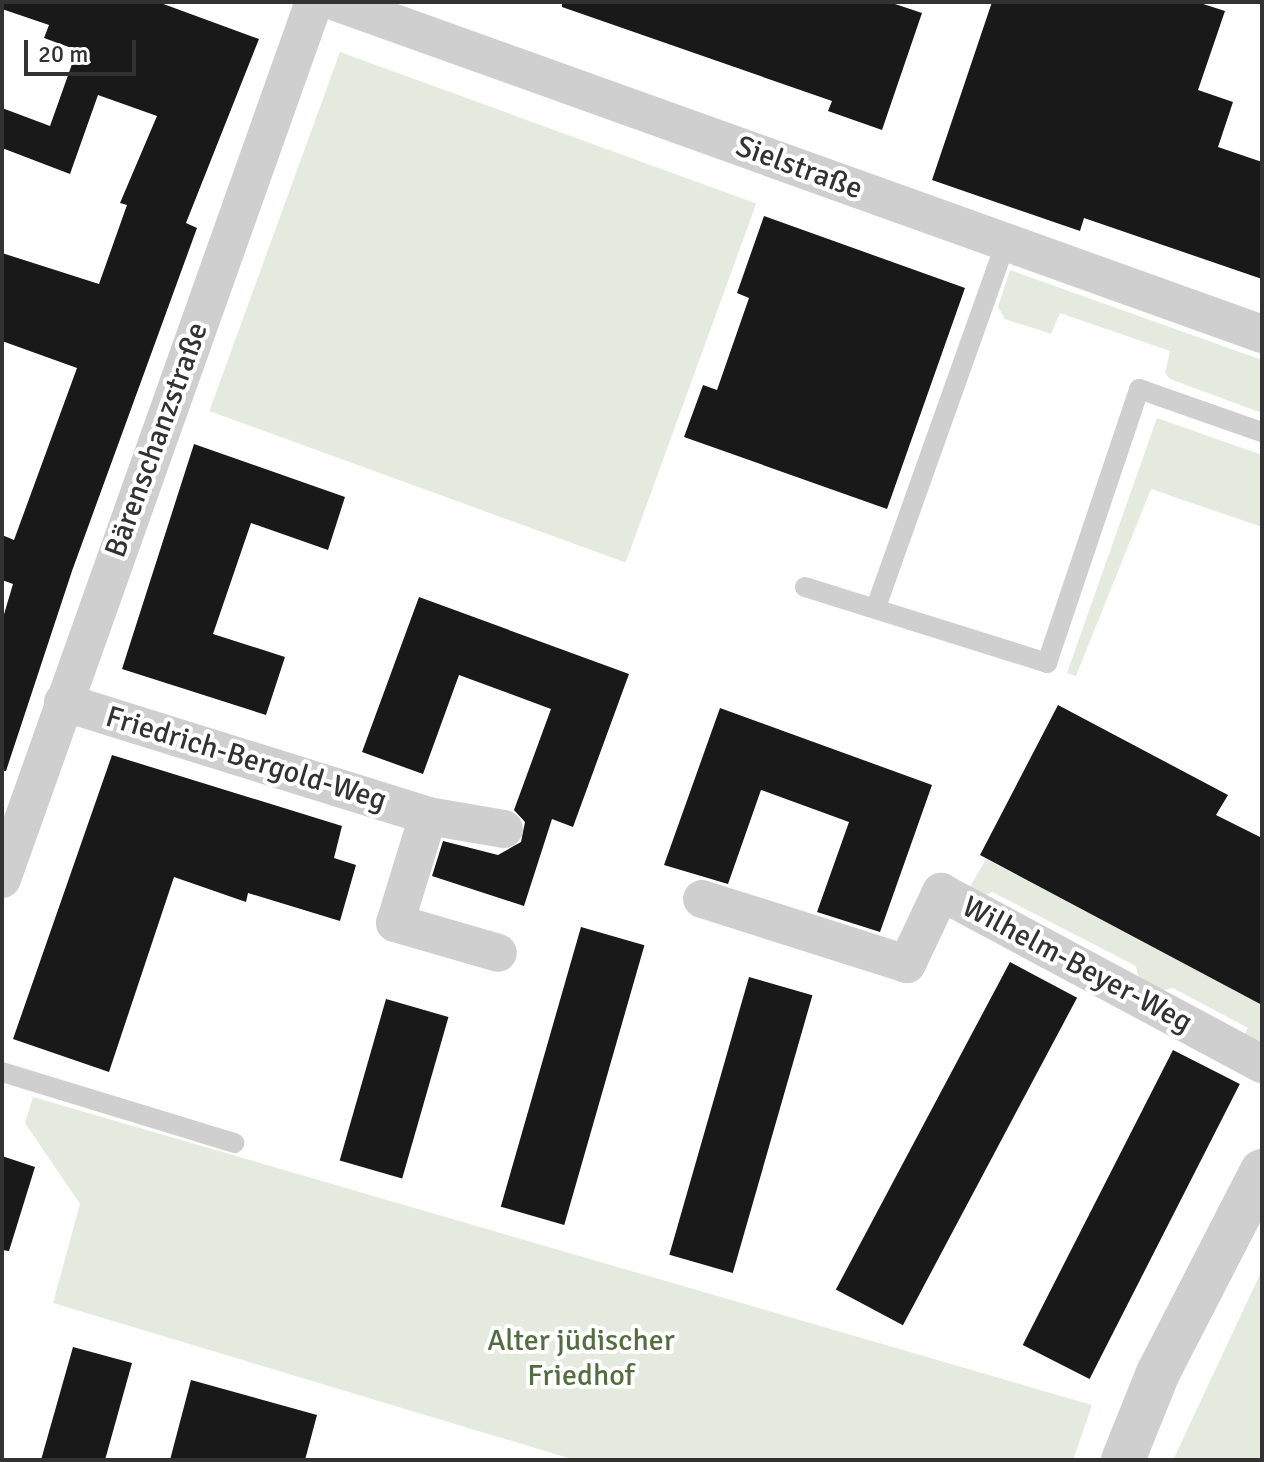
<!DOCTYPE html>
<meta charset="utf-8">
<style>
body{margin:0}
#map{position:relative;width:1264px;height:1462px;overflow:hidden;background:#fff;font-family:Signika,sans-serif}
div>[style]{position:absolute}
.green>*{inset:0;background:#e4ebde;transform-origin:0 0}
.building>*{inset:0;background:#191919;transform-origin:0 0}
.service>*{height:20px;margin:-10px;padding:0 10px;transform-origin:10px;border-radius:10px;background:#cfcfcf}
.minor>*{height:38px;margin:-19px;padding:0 19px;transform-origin:19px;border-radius:19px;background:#cfcfcf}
.tertiary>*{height:44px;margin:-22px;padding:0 22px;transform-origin:22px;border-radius:22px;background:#cfcfcf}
span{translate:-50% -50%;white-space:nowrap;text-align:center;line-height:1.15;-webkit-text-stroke:8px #fff;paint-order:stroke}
.street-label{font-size:30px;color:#323232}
.park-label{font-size:30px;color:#526d3f}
.frame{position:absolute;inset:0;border:4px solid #323232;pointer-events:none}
.scale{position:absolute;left:24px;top:40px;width:112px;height:36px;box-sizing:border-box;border:4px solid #323232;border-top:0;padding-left:10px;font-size:24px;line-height:28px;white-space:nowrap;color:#323232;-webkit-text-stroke:6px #fff;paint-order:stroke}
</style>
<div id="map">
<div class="green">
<i style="left:340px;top:52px;width:443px;height:382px;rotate:20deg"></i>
<i style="clip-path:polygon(1010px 270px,1262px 360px,1262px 413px,1170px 379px,1165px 373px,1170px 351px,1060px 313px,1051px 334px,1005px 319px,998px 307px)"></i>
<i style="clip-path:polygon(1157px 418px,1262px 455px,1262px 527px,1151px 489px,1076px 676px,1067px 673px)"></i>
<i style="clip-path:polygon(986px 859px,1262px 1005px,1262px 1049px,1242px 1039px,1248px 1028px,1173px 988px,1155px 992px,1140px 985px,1136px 966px,992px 892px,977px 899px,967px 892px)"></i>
<i style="clip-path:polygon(33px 1097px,1092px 1405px,1073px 1460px,575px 1460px,53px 1303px,80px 1204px,25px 1123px)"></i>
<i style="clip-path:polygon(1262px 1270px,1262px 1460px,1173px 1460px)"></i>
</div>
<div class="building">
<i style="clip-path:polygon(2px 2px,158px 2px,259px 39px,186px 223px,197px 228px,72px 571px,6px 771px,2px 771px,2px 621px,13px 584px,2px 580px,2px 535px,14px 540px,77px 368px,2px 341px,2px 253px,99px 284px,127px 205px,120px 203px,157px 116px,98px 95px,70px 174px,2px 148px,2px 108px,50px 126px,77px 50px,44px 38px,49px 25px,2px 9px)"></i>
<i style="clip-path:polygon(562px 2px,889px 2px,922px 13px,882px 130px,828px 111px,832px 101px,562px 7px)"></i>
<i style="clip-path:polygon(992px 2px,1197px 2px,1225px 11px,1198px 90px,1233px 102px,1218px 147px,1262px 162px,1262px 279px,1084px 218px,1080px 231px,932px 180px)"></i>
<i style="clip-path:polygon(764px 216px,965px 288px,887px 509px,684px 437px,703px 385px,717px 390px,749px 298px,737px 293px)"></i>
<i style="clip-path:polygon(194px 444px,345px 497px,328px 550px,251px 523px,213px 634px,285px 657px,266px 715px,122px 669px)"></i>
<i style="clip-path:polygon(419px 597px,629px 674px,573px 827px,552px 819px,524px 906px,432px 876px,443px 841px,498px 855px,521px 842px,525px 822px,514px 810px,551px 709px,459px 675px,423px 774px,362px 752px)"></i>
<i style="clip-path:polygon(1058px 705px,1228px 795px,1216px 815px,1262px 838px,1262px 1005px,980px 855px)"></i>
<i style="clip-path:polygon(720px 708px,932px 785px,880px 932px,817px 912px,849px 822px,761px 790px,728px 884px,664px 865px)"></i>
<i style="clip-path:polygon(112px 755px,342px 826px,334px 858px,356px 865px,340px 921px,248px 893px,246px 902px,174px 877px,109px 1072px,13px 1039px)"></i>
<i style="left:581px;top:927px;width:66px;height:291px;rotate:16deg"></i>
<i style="left:1010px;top:962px;width:76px;height:371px;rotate:28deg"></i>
<i style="left:749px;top:977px;width:66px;height:289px;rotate:16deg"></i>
<i style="left:386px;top:999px;width:65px;height:168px;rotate:16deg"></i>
<i style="left:1173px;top:1050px;width:75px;height:331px;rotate:27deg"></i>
<i style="clip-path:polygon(2px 1156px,35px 1167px,9px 1251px,2px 1250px)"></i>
<i style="clip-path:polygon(73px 1347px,132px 1363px,105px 1460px,41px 1460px)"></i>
<i style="clip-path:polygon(191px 1380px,317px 1415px,305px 1460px,170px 1460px)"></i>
</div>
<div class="service">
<i style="left:805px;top:587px;width:254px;rotate:17.4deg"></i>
<i style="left:1047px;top:663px;width:289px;rotate:-71.4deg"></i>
<i style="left:1139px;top:389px;width:130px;rotate:19.3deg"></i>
<i style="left:876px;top:607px;width:387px;rotate:-70.4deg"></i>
<i style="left:2px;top:1072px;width:243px;rotate:17deg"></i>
</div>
<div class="minor">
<i style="left:336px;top:2px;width:984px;rotate:19.72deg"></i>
<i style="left:63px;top:702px;width:382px;rotate:17.3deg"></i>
<i style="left:428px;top:816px;width:112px;rotate:107.1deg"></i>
<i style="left:395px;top:923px;width:107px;rotate:16.2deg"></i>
<i style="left:428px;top:816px;width:77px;rotate:9.7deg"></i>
<i style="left:2px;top:879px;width:931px;rotate:-70.42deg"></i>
<i style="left:702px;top:899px;width:215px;rotate:17.6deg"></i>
<i style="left:907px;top:964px;width:80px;rotate:-64.7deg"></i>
<i style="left:941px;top:892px;width:364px;rotate:28.2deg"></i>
</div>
<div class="tertiary">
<i style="left:1123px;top:1460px;width:94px;rotate:-68.1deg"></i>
<i style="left:1158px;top:1373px;width:227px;rotate:-62.8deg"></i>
</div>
<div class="street-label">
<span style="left:799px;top:168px;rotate:20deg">Sielstraße</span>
<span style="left:157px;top:440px;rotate:-70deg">Bärenschanzstraße</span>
<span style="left:246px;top:759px;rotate:17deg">Friedrich-Bergold-Weg</span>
<span style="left:1077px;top:965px;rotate:28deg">Wilhelm-Beyer-Weg</span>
</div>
<div class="park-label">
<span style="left:581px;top:1358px">Alter jüdischer<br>Friedhof</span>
</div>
<div class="frame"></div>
<div class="scale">20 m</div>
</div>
